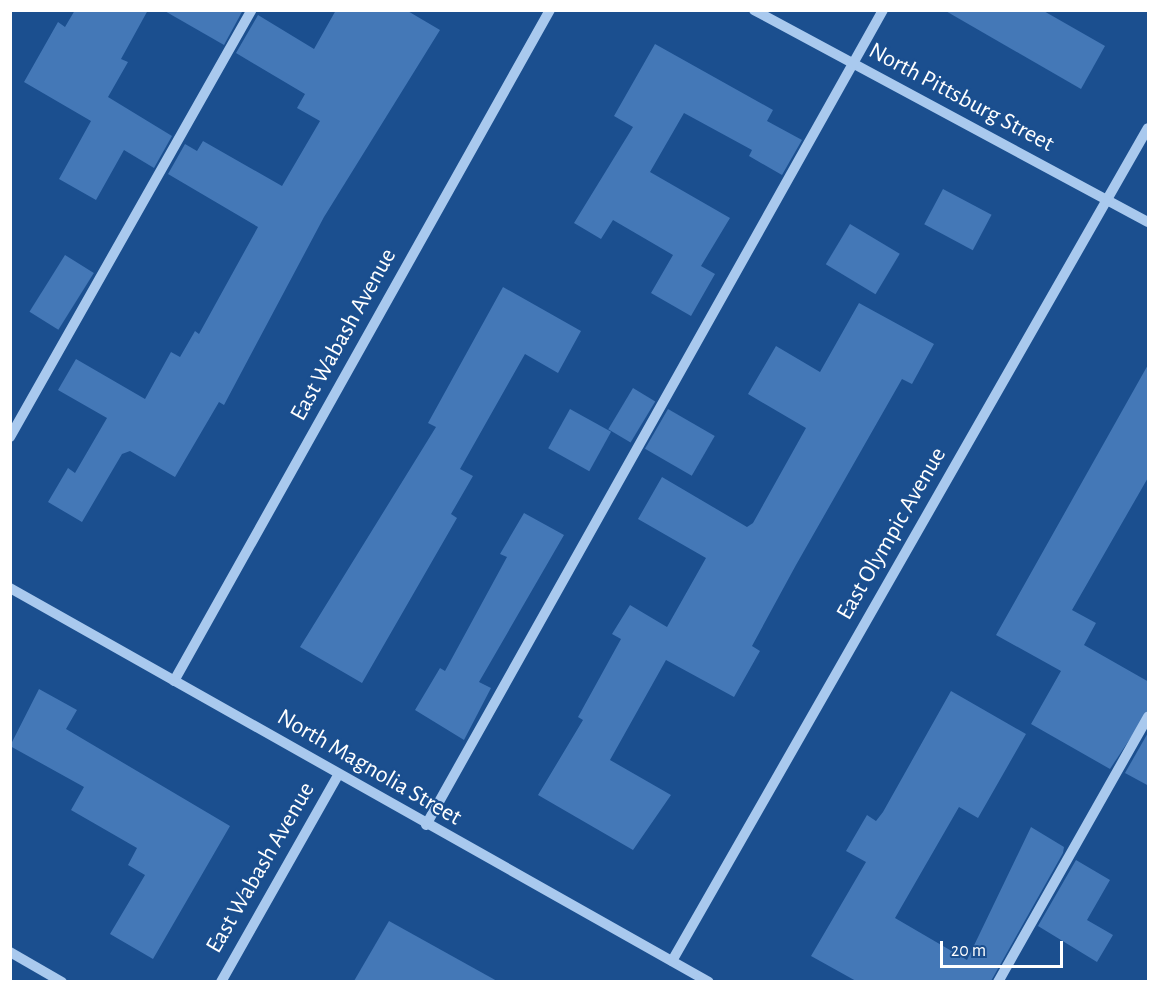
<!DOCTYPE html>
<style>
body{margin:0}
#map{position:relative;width:1159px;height:992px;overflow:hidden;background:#1b4f8f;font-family:"Alegreya Sans",sans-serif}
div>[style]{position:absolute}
.building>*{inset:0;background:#4478b7;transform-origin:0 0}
.minor>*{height:10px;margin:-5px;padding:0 5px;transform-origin:5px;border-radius:5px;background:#a9c9ee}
span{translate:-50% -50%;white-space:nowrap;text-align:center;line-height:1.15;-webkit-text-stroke:4.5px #1b4f8f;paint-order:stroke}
.street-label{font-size:24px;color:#fff}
.frame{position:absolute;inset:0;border:12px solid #fff;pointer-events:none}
.scale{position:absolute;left:940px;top:941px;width:123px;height:27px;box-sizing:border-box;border:3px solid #fff;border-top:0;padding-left:8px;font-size:18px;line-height:21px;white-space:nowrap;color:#fff;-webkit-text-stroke:4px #1b4f8f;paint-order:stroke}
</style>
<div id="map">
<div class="building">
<i style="clip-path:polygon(75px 10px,148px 10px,121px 59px,128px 62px,108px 97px,172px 136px,154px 168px,124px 150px,96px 200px,59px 179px,91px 121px,24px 82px,58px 22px,65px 27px)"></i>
<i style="clip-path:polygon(163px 10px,243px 10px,224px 45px)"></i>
<i style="clip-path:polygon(336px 10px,406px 10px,440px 30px,324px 217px,224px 405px,219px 402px,175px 477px,130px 451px,122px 454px,82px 522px,48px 502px,68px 468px,75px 473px,107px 418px,58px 390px,76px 359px,145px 399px,171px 352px,180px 357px,195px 331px,199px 334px,258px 227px,168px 174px,185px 144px,197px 151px,203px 141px,282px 186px,320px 121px,297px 108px,305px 94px,236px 53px,258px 15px,314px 49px)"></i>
<i style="clip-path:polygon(944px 10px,1042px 10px,1105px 46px,1081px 89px)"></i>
<i style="clip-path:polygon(655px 44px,773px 110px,767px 121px,802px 140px,782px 175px,749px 156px,752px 150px,684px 113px,650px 172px,730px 218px,701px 266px,715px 274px,691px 316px,651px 293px,673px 255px,613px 220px,601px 239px,574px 223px,633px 127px,614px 116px)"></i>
<i style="left:943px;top:189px;width:55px;height:40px;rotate:28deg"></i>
<i style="left:850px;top:224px;width:58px;height:47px;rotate:31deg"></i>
<i style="left:65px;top:255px;width:34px;height:67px;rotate:32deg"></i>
<i style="clip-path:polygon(503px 287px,581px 331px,558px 373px,525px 354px,460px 469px,473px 476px,451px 514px,457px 518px,362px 683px,300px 647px,436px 427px,428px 423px)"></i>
<i style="clip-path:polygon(859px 303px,934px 344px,912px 384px,902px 379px,796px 565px,752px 646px,760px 651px,734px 697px,666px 660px,610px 760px,671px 795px,633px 850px,538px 795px,583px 720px,578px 717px,621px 639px,612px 634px,630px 605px,667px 627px,706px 558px,638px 519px,662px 477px,747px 527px,753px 523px,806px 428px,748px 394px,776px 346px,820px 372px)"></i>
<i style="clip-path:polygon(1149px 363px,1149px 476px,1072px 610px,1096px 623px,1084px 645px,1149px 682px,1149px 710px,1110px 769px,1031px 724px,1061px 671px,996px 635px)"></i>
<i style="left:633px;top:388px;width:26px;height:48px;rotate:31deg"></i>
<i style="left:570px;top:409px;width:47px;height:45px;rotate:29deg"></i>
<i style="left:668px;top:409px;width:54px;height:46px;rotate:30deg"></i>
<i style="clip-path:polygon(524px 513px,564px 535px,479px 682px,491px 688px,464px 740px,415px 710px,440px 668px,445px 671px,507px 557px,500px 554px)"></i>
<i style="clip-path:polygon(39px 689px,77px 710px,66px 729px,230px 826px,153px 959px,110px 934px,145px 875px,128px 865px,137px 848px,71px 810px,84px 787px,10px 746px)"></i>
<i style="clip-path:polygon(951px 691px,1026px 734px,978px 818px,959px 807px,895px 918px,967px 960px,1031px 827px,1064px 847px,1063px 853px,991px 981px,856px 981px,811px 956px,866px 862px,846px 851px,867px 815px,876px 821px,883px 812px)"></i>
<i style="clip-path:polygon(1149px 731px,1149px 786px,1125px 773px)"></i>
<i style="clip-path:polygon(1076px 860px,1110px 880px,1087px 920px,1113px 935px,1097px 962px,1038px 926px)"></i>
<i style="clip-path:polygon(389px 921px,497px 981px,354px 981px)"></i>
</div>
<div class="minor">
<i style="left:754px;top:10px;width:447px;rotate:28.3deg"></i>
<i style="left:10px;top:437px;width:491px;rotate:-60.5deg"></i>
<i style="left:10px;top:588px;width:802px;rotate:29.41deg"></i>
<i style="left:174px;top:681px;width:769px;rotate:-60.74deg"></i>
<i style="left:426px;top:825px;width:934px;rotate:-60.72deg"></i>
<i style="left:10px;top:952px;width:60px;rotate:30deg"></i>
<i style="left:672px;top:961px;width:959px;rotate:-60.26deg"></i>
<i style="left:221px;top:982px;width:238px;rotate:-60.5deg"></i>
<i style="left:998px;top:982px;width:305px;rotate:-60.5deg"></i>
</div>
<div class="street-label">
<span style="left:961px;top:98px;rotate:28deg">North Pittsburg Street</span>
<span style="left:344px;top:335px;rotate:-61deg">East Wabash Avenue</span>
<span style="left:892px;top:534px;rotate:-60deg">East Olympic Avenue</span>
<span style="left:369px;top:768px;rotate:30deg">North Magnolia Street</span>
<span style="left:261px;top:868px;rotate:-60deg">East Wabash Avenue</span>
</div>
<div class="frame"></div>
<div class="scale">20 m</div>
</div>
